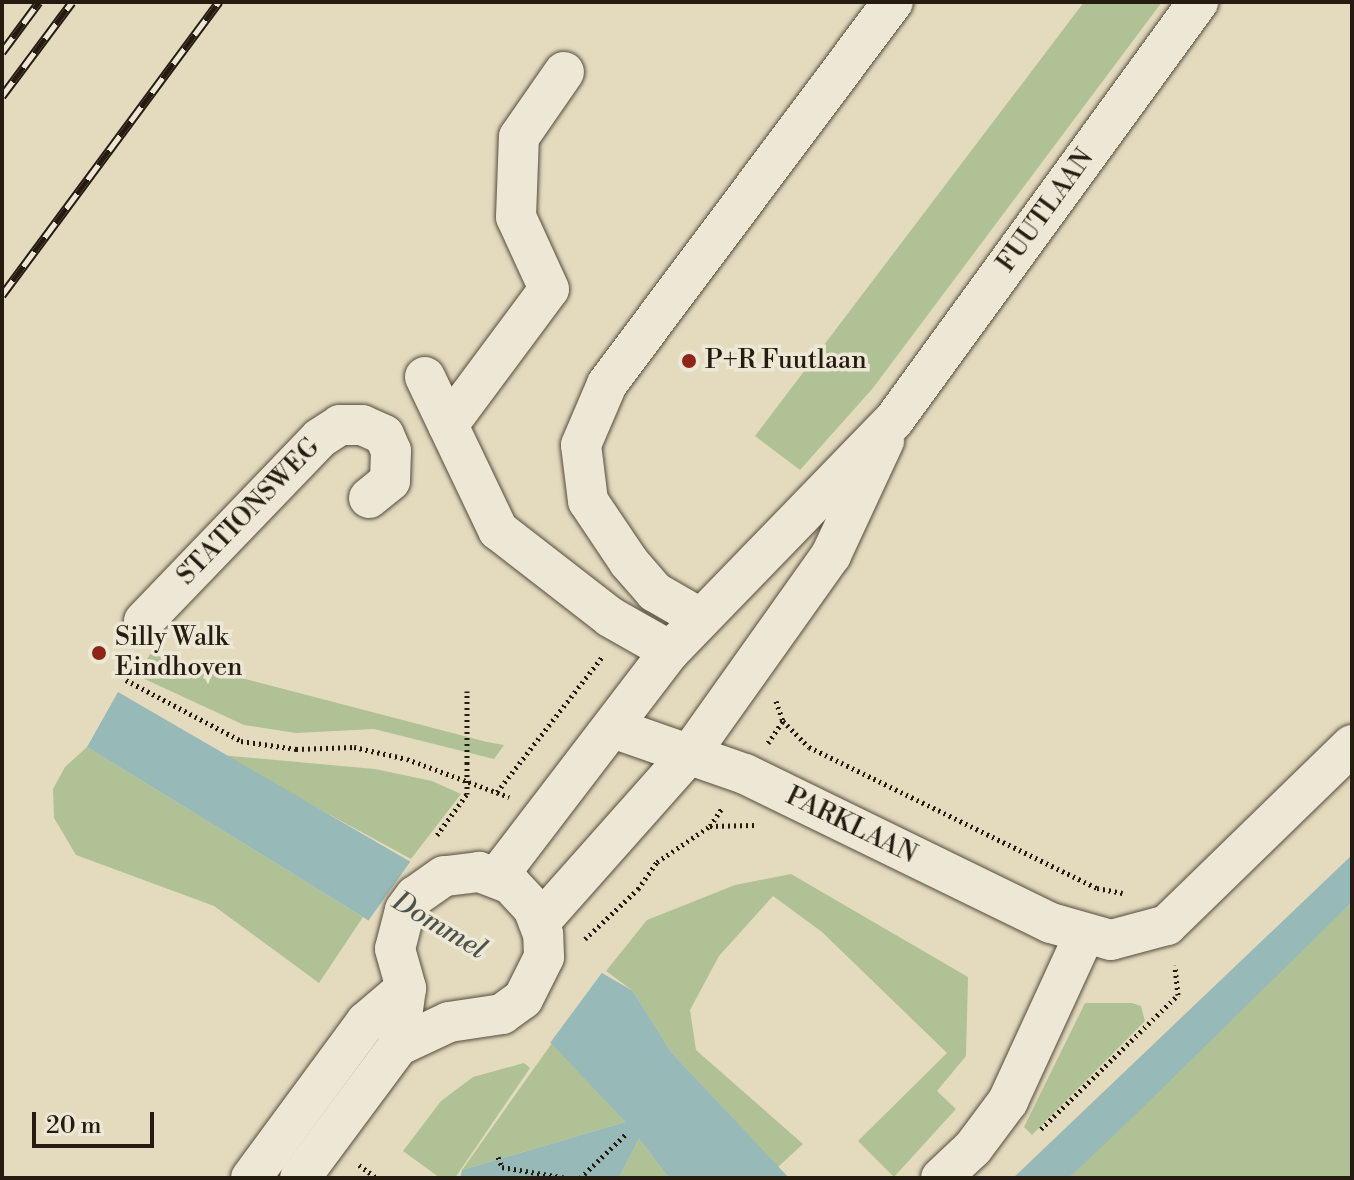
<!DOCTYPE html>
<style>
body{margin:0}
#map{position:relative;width:1354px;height:1180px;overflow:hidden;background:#e4dbbf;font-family:"Libre Bodoni",serif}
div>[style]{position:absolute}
.green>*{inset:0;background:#b0c195}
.water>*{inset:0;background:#97b9b8}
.pier>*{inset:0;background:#e4dbbf}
.path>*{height:5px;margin-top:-2.5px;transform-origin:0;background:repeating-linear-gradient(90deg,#251b11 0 2px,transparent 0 6px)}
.roads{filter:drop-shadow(0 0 2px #554b3c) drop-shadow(0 0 2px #554b3c)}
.minor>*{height:40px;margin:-20px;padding:0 20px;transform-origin:20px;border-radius:20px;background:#ede8d5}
.rail>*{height:9px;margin-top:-4.5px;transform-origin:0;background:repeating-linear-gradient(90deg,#ede8d5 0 18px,#251b11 0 36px);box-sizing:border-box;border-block:2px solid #251b11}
.dots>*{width:22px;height:22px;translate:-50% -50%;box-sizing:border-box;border:4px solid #ede8d5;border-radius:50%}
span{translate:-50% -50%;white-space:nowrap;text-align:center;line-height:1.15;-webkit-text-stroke:7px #ede8d5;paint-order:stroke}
.street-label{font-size:26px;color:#251b11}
.poi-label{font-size:26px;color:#251b11}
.left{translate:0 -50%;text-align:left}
.water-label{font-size:28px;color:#4d524b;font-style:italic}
.frame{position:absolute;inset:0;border:4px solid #251b11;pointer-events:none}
.scale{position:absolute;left:32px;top:1112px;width:122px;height:36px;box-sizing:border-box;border:4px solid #251b11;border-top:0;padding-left:10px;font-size:24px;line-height:28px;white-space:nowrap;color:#251b11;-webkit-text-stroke:6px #ede8d5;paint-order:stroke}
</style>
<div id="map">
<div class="green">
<i style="clip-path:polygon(1084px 2px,1162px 2px,873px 388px,800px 470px,755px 436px)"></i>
<i style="clip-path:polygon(150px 654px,487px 742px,504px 745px,494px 759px,374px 729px,296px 733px,244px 725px,138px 676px)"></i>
<i style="clip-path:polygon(87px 747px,363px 917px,319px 983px,214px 906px,76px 855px,54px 818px,53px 789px,65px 767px)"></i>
<i style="clip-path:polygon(220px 755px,375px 769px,432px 781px,461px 794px,411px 859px)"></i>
<i style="clip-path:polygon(791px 874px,968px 977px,966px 1056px,937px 1091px,956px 1109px,894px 1177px,858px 1141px,947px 1053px,822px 932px,773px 896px,719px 956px,690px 1010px,696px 1050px,803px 1144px,778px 1167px,671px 1052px,633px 991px,606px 971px,647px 920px,735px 885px)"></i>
<i style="clip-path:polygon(1352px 902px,1352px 1178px,1069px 1178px,1234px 1014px)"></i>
<i style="clip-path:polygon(1085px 1003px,1132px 1003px,1141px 1006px,1145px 1021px,1032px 1135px,1024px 1127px)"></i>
<i style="clip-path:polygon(552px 1043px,625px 1122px,462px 1170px)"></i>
<i style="clip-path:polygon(524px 1063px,530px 1068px,455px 1178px,440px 1178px,403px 1151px,441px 1101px,473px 1077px)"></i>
<i style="clip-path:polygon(639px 1139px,669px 1178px,619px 1178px)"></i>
</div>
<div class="water">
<i style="clip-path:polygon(118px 692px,633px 991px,671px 1052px,789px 1178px,669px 1178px,639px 1139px,619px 1178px,460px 1178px,462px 1170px,625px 1122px,551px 1043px,363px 917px,87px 747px)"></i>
<i style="clip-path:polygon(1352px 855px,1352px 902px,1133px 1117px,1069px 1178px,1013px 1178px)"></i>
</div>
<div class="pier">
<i style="clip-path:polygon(413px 858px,604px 970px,550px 1043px,366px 924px)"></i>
</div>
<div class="path">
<i style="left:126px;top:680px;width:130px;rotate:27.9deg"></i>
<i style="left:241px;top:741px;width:56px;rotate:8.3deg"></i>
<i style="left:296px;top:749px;width:58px;rotate:-2deg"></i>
<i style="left:354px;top:747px;width:54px;rotate:12.8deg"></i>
<i style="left:407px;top:759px;width:109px;rotate:20.4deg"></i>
<i style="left:776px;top:701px;width:21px;rotate:71deg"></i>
<i style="left:783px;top:721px;width:37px;rotate:45deg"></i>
<i style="left:809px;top:747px;width:321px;rotate:26.1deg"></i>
<i style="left:1097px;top:888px;width:26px;rotate:11deg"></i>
<i style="left:768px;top:743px;width:27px;rotate:-56deg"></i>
<i style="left:497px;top:792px;width:171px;rotate:-52.1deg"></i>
<i style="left:710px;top:826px;width:44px;rotate:-1.3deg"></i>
<i style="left:437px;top:835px;width:51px;rotate:-53.8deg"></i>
<i style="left:467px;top:794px;width:103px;rotate:-90deg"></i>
<i style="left:585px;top:939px;width:73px;rotate:-43.3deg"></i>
<i style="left:638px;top:889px;width:33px;rotate:-55deg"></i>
<i style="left:657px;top:862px;width:64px;rotate:-34.2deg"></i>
<i style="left:710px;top:826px;width:23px;rotate:-56deg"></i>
<i style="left:1041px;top:1129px;width:192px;rotate:-44.4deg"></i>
<i style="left:1178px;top:995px;width:30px;rotate:-96deg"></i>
<i style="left:498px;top:1157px;width:11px;rotate:68deg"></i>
<i style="left:502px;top:1167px;width:65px;rotate:9.8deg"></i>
<i style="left:359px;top:1165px;width:22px;rotate:36deg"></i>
<i style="left:580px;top:1178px;width:64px;rotate:-43.7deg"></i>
</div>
<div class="roads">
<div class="minor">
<i style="left:425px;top:377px;width:170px;rotate:64.5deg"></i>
<i style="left:498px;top:530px;width:142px;rotate:37.8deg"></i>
<i style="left:610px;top:617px;width:69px;rotate:29.5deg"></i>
<i style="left:448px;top:425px;width:169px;rotate:-53.4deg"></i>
<i style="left:549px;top:289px;width:79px;rotate:-114.6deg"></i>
<i style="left:516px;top:217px;width:80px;rotate:-87.9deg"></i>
<i style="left:519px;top:137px;width:79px;rotate:-55.3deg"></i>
<i style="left:700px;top:618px;width:52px;rotate:-150deg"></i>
<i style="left:655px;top:592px;width:40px;rotate:-131deg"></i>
<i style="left:629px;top:562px;width:73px;rotate:-123.9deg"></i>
<i style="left:588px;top:501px;width:56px;rotate:-97.1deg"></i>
<i style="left:581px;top:445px;width:66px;rotate:-66.9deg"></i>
<i style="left:607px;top:384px;width:477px;rotate:-53.2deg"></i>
<i style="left:144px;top:621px;width:254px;rotate:-46.1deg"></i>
<i style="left:320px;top:438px;width:24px;rotate:-33deg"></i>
<i style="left:340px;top:425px;width:22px"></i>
<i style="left:362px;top:425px;width:24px;rotate:24deg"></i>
<i style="left:384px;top:435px;width:17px;rotate:66deg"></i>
<i style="left:391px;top:451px;width:30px;rotate:92deg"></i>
<i style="left:390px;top:481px;width:27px;rotate:141deg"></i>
<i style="left:613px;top:728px;width:140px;rotate:19.2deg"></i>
<i style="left:745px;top:774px;width:340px;rotate:26deg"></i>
<i style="left:1051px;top:923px;width:62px;rotate:15.8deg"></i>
<i style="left:1111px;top:940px;width:58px;rotate:-15deg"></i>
<i style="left:1167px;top:925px;width:258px;rotate:-44.2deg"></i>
<i style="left:497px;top:877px;width:285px;rotate:-52.6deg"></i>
<i style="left:670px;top:651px;width:322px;rotate:-45.9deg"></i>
<i style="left:894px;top:420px;width:517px;rotate:-53.97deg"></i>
<i style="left:540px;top:922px;width:227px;rotate:-48.4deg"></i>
<i style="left:691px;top:752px;width:242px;rotate:-54.6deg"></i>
<i style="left:831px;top:555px;width:126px;rotate:-65.1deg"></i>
<i style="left:251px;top:1178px;width:194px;rotate:-53.6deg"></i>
<i style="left:366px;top:1022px;width:52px;rotate:-40.4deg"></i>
<i style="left:300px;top:1178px;width:164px;rotate:-53.4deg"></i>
<i style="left:398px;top:1046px;width:56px;rotate:-25.2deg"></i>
<i style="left:449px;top:1022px;width:54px;rotate:-8.6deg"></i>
<i style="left:502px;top:1014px;width:26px;rotate:-36deg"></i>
<i style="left:523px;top:999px;width:47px;rotate:-63.4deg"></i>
<i style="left:544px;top:957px;width:23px;rotate:-92deg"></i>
<i style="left:543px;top:934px;width:28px;rotate:-111deg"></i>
<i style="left:533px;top:908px;width:33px;rotate:-133deg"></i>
<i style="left:511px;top:884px;width:34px;rotate:-159deg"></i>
<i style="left:479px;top:872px;width:35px;rotate:173deg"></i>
<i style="left:444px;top:876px;width:35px;rotate:145deg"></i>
<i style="left:415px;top:896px;width:17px;rotate:126deg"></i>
<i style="left:405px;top:910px;width:40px;rotate:104.4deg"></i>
<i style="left:395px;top:949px;width:41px;rotate:74.2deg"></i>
<i style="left:406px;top:988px;width:59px;rotate:97.9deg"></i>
<i style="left:941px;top:1178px;width:44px;rotate:-43.2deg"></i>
<i style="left:973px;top:1148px;width:59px;rotate:-53.3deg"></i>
<i style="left:1008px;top:1101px;width:182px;rotate:-65.3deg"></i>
</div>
</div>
<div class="rail">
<i style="left:2px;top:52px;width:62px;rotate:-53.5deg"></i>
<i style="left:2px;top:96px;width:117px;rotate:-53.3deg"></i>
<i style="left:2px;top:295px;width:365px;rotate:-53.5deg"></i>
</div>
<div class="dots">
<i style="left:689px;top:361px;background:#8f2418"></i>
<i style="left:99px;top:653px;background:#8f2418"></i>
</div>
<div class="street-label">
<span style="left:1046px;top:211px;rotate:-54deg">FUUTLAAN</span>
<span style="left:249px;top:512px;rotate:-46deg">STATIONSWEG</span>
<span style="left:851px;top:826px;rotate:26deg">PARKLAAN</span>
</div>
<div class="poi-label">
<span class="left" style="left:705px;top:361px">P+R Fuutlaan</span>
<span class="left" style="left:115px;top:653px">Silly Walk<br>Eindhoven</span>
</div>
<div class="water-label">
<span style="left:439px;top:926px;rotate:31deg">Dommel</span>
</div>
<div class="frame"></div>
<div class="scale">20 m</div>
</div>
